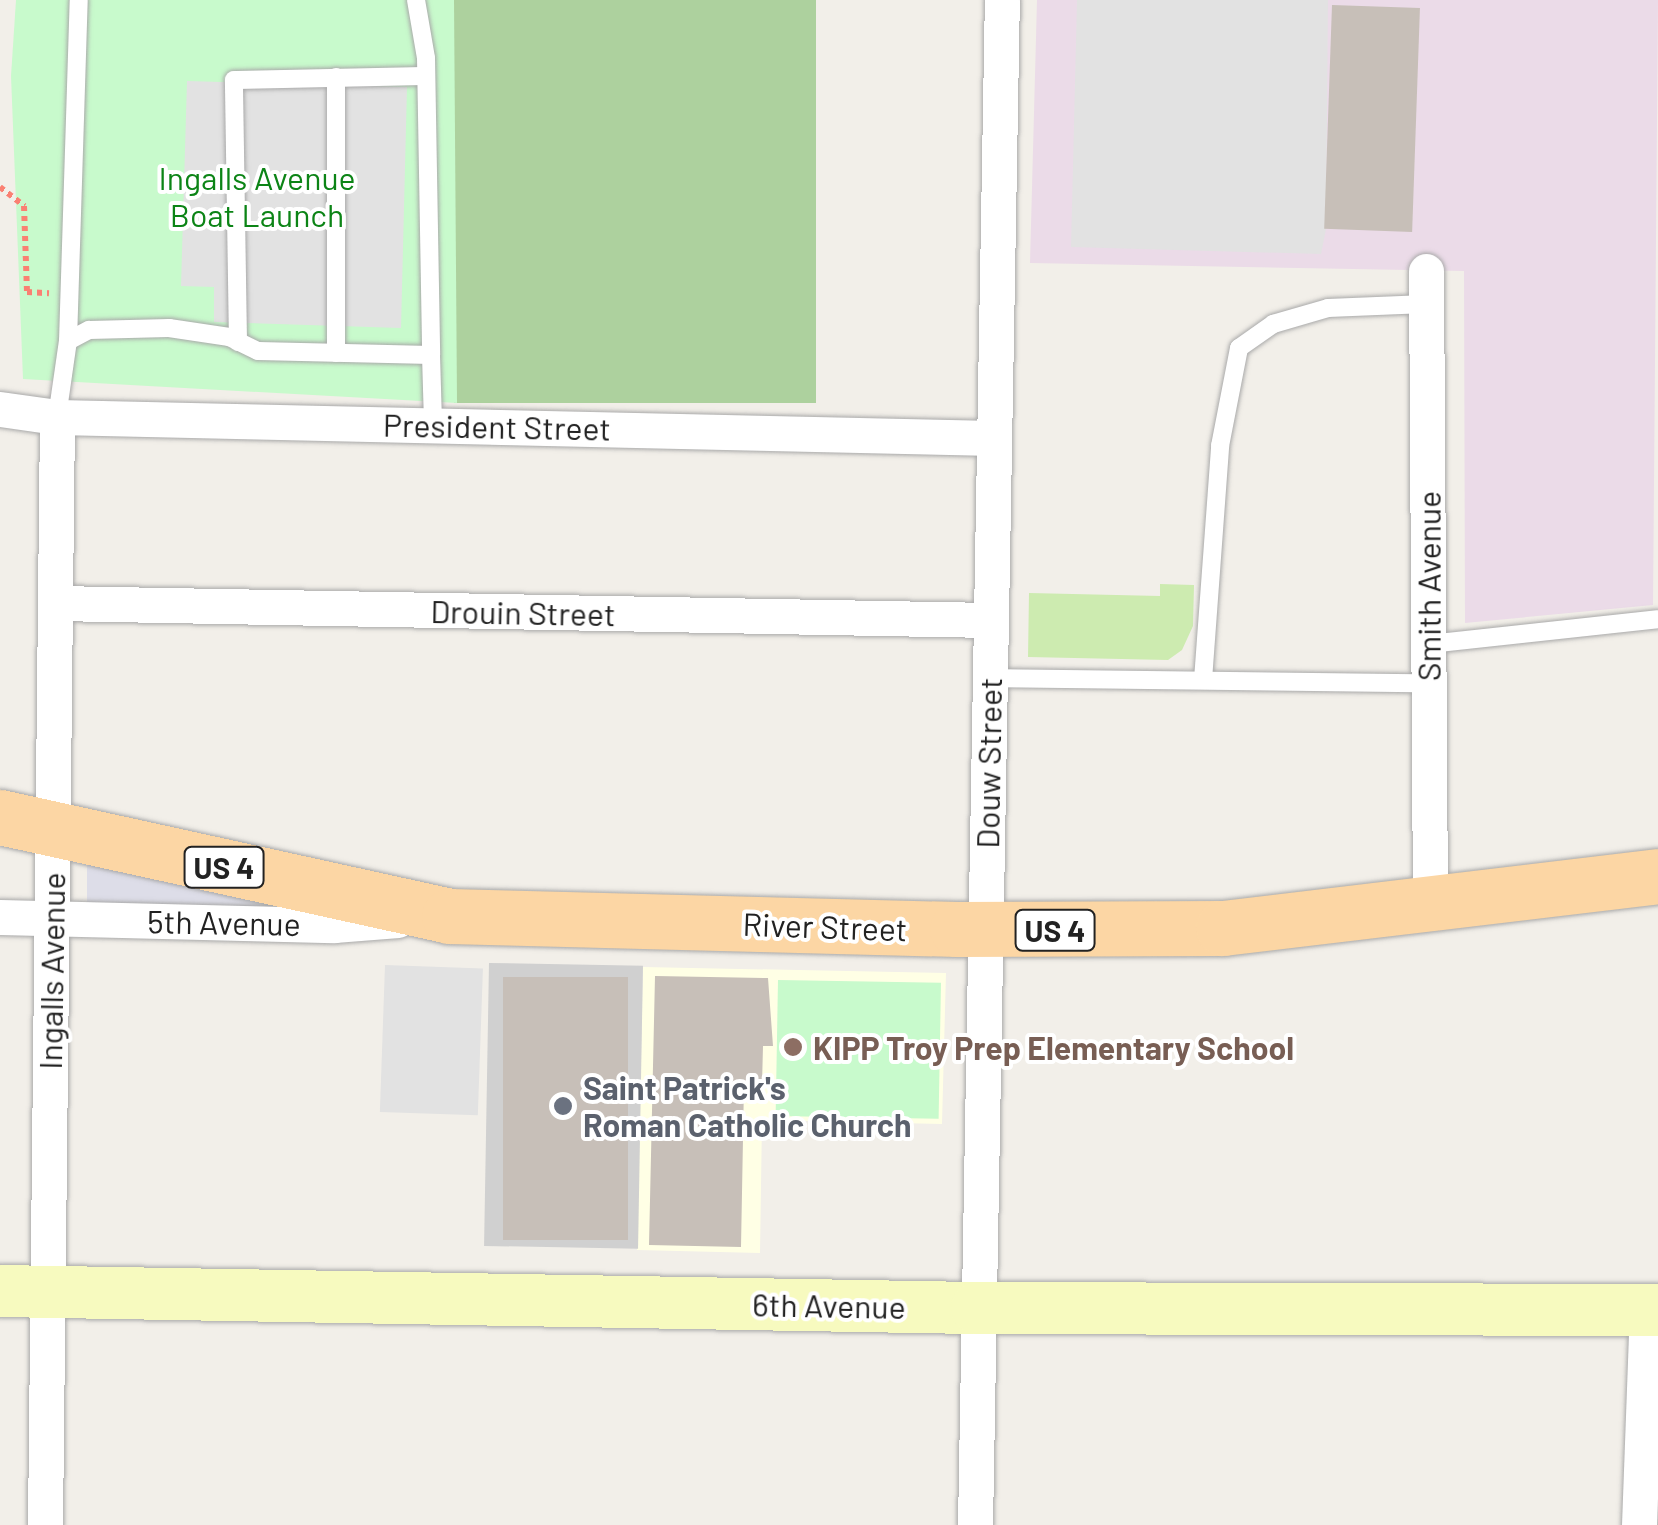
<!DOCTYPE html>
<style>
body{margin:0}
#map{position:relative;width:1658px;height:1525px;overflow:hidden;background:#f2efe9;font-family:Barlow,sans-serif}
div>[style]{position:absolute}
.industrial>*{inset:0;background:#ebdbe8}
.education>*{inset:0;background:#ffffe5}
.religious>*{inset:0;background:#d0d0d0;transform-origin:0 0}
.grass>*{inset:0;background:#cdebb0}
.forest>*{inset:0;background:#add19e;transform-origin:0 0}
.park>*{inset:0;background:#c8facc;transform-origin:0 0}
.parking>*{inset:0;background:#e2e2e2;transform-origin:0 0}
.plaza>*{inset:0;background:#dddde8}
.building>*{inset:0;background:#c7bfb8;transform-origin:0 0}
.path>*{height:6px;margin-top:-3px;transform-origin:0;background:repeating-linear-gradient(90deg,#fa8072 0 5px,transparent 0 10px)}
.roads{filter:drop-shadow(0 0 2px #a9a9a9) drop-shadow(0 0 2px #a9a9a9)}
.lane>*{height:18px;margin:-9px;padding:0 9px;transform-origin:9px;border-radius:9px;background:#fff}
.street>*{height:35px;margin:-17.5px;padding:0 17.5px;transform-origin:17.5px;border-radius:17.5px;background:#fff}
.secondary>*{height:52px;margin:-26px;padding:0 26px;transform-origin:26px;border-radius:26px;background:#f7fabf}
.primary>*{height:55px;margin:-27.5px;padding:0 27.5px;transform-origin:27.5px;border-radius:27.5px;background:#fcd6a4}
.dots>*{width:28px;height:28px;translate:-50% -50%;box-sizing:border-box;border:5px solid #fff;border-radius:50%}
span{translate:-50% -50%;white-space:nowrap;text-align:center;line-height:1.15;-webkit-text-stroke:8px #fff;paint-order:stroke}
.shield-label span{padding:2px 8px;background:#fff;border:2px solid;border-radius:8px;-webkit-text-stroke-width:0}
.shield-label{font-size:30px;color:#222;font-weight:700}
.park-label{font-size:32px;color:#0c8416}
.street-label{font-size:32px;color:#222}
.education-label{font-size:32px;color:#785e54;font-weight:700}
.left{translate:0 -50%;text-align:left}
.worship-label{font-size:32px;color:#5b616d;font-weight:700}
</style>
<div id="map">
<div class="industrial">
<i style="clip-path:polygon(1037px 0,1658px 0,1653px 605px,1465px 623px,1464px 271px,1030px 263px)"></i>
</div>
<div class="education">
<i style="clip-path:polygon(643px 967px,946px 973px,942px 1124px,762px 1120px,760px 1253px,637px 1250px)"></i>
</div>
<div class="religious">
<i style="left:489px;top:963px;width:154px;height:283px;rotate:1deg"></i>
</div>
<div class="grass">
<i style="clip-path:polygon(1160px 584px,1194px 585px,1193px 626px,1182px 650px,1168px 660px,1028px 657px,1029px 593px,1160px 596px)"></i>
</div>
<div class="forest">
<i style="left:454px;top:0;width:362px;height:403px"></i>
</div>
<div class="park">
<i style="clip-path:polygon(16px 0,454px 0,457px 403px,23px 379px,11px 76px)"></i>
<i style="left:778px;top:980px;width:163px;height:136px;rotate:1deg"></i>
</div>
<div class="parking">
<i style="clip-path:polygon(1077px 0,1328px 0,1326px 229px,1321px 254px,1071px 247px)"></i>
<i style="clip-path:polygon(187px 81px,407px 87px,401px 328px,214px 322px,214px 287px,181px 286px)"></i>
<i style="left:385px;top:965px;width:98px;height:147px;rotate:2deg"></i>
</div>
<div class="plaza">
<i style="clip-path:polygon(87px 863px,260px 901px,260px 907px,87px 904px)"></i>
</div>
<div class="building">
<i style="left:1332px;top:5px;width:88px;height:224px;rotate:2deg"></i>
<i style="clip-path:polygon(655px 976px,768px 978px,773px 1046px,763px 1046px,762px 1085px,744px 1084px,741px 1247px,649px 1245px)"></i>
<i style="left:503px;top:977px;width:125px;height:263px"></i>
</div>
<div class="path">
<i style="left:0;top:187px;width:31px;rotate:38deg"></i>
<i style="left:24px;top:206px;width:86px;rotate:88deg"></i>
<i style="left:27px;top:292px;width:22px;rotate:3deg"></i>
</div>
<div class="roads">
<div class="lane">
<i style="left:416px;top:0;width:59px;rotate:80.2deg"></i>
<i style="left:426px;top:58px;width:297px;rotate:89deg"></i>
<i style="left:336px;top:77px;width:276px;rotate:90deg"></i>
<i style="left:68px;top:341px;width:341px;rotate:-88.2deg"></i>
<i style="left:238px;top:342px;width:262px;rotate:-90.9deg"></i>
<i style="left:234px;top:80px;width:192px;rotate:-1.2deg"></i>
<i style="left:57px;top:417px;width:77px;rotate:-81.8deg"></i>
<i style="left:68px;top:341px;width:24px;rotate:-28deg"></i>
<i style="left:89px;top:330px;width:80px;rotate:-1.4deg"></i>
<i style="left:169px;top:328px;width:61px;rotate:8.5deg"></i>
<i style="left:229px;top:337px;width:32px;rotate:26deg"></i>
<i style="left:258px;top:351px;width:173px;rotate:1.3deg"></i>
<i style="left:431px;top:355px;width:69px;rotate:88.3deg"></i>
<i style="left:1429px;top:644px;width:230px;rotate:-6.2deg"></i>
<i style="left:990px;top:678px;width:439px;rotate:0.7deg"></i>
<i style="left:1203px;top:680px;width:235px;rotate:-85.8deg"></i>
<i style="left:1220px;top:446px;width:100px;rotate:-79deg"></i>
<i style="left:1239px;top:348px;width:42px;rotate:-35.2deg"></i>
<i style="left:1273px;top:324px;width:57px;rotate:-16.2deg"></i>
<i style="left:1328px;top:308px;width:98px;rotate:-2.3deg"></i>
</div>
<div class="street">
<i style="left:1426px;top:271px;width:631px;rotate:89.64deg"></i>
<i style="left:0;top:409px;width:58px;rotate:8deg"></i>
<i style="left:57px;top:417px;width:937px;rotate:1.28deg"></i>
<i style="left:55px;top:603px;width:936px;rotate:1.04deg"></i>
<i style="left:0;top:917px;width:334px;rotate:1.4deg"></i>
<i style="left:334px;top:925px;width:64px;rotate:-4.5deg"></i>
<i style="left:45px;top:1525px;width:1108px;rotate:-89.38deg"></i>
<i style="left:975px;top:1525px;width:1525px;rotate:-88.99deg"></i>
<i style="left:1639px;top:1525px;width:215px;rotate:-87.9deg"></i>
</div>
<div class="secondary">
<i style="left:0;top:1291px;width:977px;rotate:1deg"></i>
<i style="left:977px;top:1308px;width:681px;rotate:0.17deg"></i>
</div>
<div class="primary">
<i style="left:0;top:817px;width:460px;rotate:12.4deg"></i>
<i style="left:449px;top:916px;width:508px;rotate:1.47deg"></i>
<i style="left:957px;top:929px;width:266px;rotate:-0.2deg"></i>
<i style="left:1223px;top:928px;width:438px;rotate:-6.8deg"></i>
</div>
</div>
<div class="dots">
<i style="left:793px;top:1047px;background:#8d6e63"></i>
<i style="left:563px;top:1106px;background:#6b7280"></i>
</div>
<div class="shield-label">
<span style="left:224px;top:867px">US 4</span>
<span style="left:1055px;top:930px">US 4</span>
</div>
<div class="park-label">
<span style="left:257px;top:196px">Ingalls Avenue<br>Boat Launch</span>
</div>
<div class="street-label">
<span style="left:497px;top:426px;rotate:1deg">President Street</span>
<span style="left:1428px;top:586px;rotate:-90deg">Smith Avenue</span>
<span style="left:523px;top:612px;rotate:1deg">Drouin Street</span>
<span style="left:988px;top:763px;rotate:-89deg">Douw Street</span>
<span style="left:224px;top:922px;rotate:1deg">5th Avenue</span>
<span style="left:825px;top:926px;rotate:2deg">River Street</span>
<span style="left:51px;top:971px;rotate:-89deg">Ingalls Avenue</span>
<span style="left:829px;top:1305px;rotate:1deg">6th Avenue</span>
</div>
<div class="education-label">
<span class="left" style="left:813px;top:1047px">KIPP Troy Prep Elementary School</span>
</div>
<div class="worship-label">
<span class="left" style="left:583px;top:1106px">Saint Patrick's<br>Roman Catholic Church</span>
</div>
</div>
